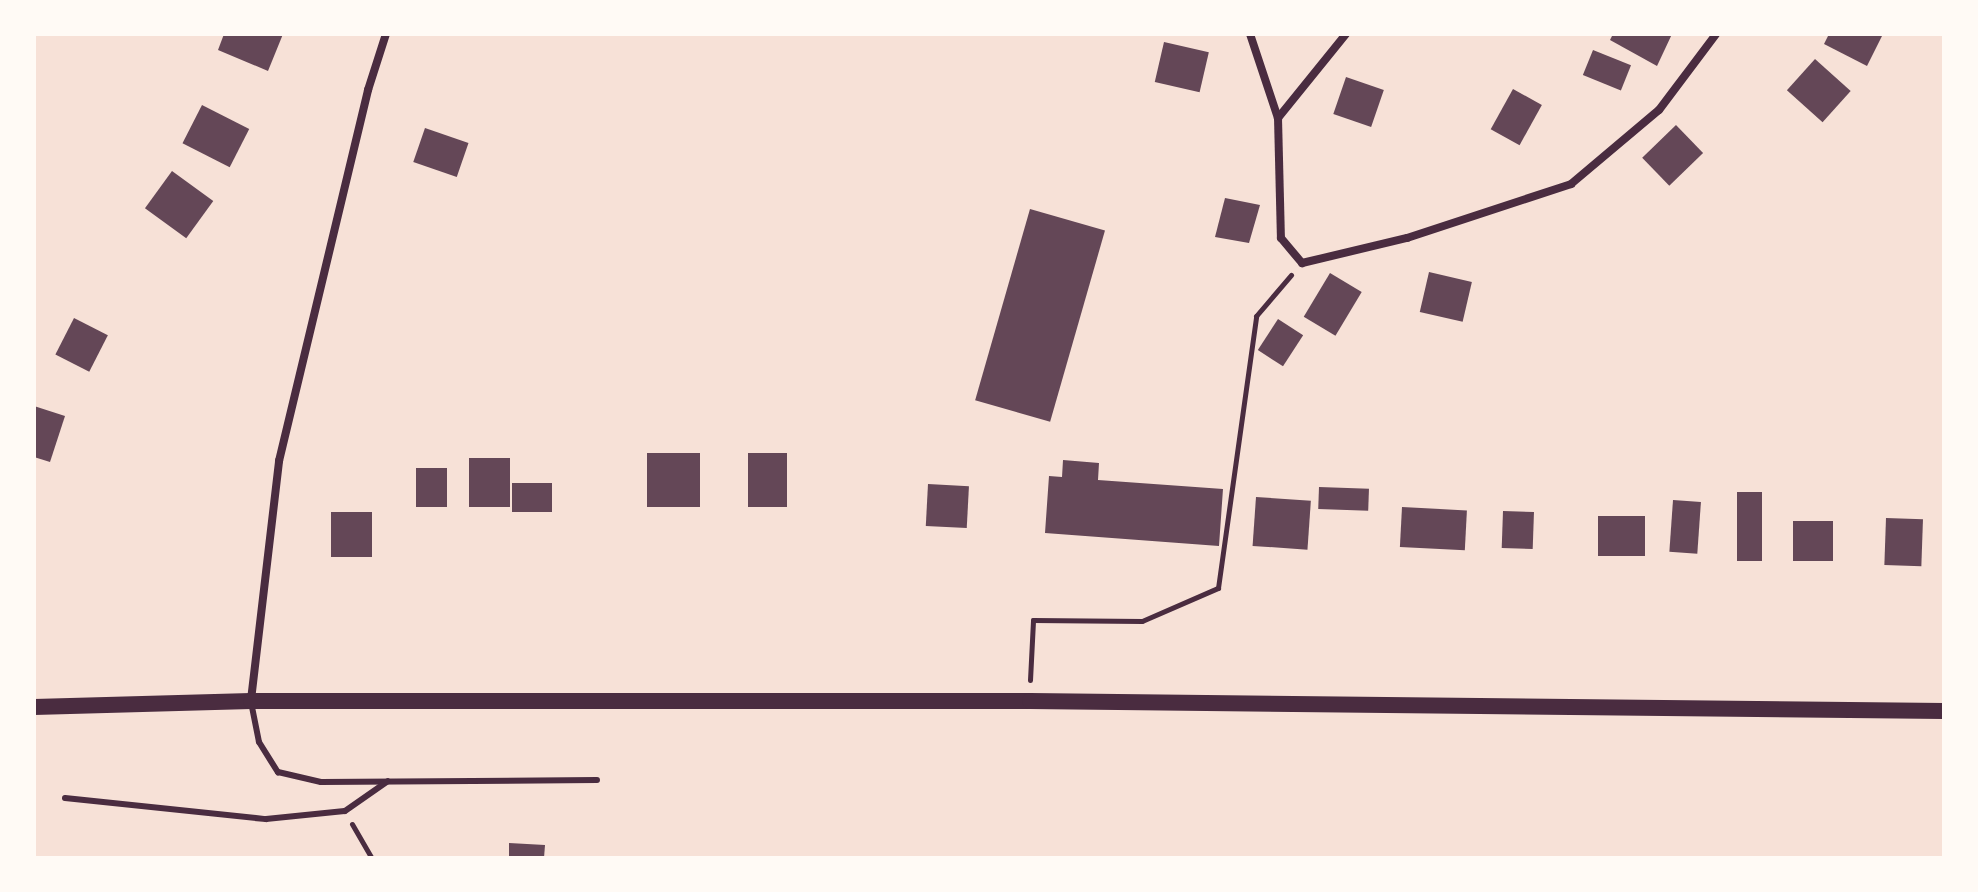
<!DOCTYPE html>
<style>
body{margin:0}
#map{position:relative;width:1978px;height:892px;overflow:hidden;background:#f7e1d7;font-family:Ubuntu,sans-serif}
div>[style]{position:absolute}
.building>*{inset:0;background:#644757;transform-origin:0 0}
.path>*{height:5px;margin:-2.5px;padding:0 2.5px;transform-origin:2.5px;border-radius:2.5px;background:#4a2c40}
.service>*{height:6px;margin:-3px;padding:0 3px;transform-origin:3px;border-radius:3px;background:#4a2c40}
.minor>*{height:8px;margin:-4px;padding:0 4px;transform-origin:4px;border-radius:4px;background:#4a2c40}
.secondary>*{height:16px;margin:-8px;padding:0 8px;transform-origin:8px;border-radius:8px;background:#4a2c40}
span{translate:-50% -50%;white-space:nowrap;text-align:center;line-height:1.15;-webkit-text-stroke:6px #fffaf5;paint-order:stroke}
.frame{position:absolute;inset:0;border:36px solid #fffaf5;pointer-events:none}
</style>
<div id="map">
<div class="building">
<i style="clip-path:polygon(224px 34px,283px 34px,268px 71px,218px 50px)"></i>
<i style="clip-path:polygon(1613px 34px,1672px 34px,1657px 66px,1610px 40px)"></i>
<i style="clip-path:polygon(1829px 34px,1883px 34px,1867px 66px,1824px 44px)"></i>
<i style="left:1164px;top:42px;width:46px;height:41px;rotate:13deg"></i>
<i style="left:1593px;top:50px;width:41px;height:27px;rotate:22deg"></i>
<i style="left:1815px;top:59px;width:48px;height:42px;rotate:42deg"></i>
<i style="left:1346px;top:77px;width:40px;height:39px;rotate:19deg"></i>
<i style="left:1513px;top:89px;width:33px;height:46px;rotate:29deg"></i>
<i style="left:202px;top:105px;width:53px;height:43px;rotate:27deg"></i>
<i style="left:1676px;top:125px;width:39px;height:47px;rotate:46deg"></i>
<i style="left:425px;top:128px;width:46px;height:36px;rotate:19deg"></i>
<i style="left:172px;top:171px;width:51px;height:46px;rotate:36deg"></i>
<i style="clip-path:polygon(1225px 198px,1260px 205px,1249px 243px,1215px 237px)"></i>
<i style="left:1030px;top:209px;width:78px;height:199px;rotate:16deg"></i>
<i style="left:1429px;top:272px;width:44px;height:41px;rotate:13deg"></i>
<i style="left:1330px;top:273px;width:37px;height:51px;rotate:31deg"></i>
<i style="left:74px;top:318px;width:38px;height:41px;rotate:27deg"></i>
<i style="left:1278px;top:319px;width:30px;height:37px;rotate:33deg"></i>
<i style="clip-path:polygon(34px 406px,65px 416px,50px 462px,34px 457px)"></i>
<i style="left:647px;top:453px;width:53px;height:54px"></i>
<i style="left:748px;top:453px;width:39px;height:54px"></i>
<i style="left:469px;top:458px;width:41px;height:49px"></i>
<i style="clip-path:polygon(1063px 460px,1099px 463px,1098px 480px,1223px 489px,1219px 546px,1045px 533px,1049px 476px,1062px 477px)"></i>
<i style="left:416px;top:468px;width:31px;height:39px"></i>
<i style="left:512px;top:483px;width:40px;height:29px"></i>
<i style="left:928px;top:484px;width:41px;height:42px;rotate:3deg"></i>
<i style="left:1319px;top:487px;width:50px;height:22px;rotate:2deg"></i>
<i style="left:1737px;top:492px;width:25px;height:69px"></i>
<i style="left:1256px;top:497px;width:55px;height:49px;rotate:4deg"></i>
<i style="left:1673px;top:500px;width:28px;height:52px;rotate:4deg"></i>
<i style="left:1402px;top:507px;width:65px;height:40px;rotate:3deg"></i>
<i style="left:1503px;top:511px;width:31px;height:37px;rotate:2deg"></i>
<i style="left:331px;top:512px;width:41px;height:45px"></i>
<i style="left:1598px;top:516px;width:47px;height:40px"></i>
<i style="left:1886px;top:518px;width:37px;height:47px;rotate:2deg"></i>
<i style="left:1793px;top:521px;width:40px;height:40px"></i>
<i style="clip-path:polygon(509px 843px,545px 845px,544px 858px,509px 858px)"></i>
</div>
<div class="path">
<i style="left:1030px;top:680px;width:60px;rotate:-87.1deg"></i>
<i style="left:1033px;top:620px;width:109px;rotate:0.5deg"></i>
<i style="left:1142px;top:621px;width:83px;rotate:-23.5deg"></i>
<i style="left:1218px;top:588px;width:275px;rotate:-82deg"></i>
<i style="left:1256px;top:316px;width:54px;rotate:-49.5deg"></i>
<i style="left:352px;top:824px;width:39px;rotate:60deg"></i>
</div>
<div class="service">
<i style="left:251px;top:702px;width:41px;rotate:78.7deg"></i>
<i style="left:259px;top:742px;width:36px;rotate:58deg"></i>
<i style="left:278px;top:772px;width:44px;rotate:13.1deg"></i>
<i style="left:321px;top:782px;width:276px;rotate:-0.4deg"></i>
<i style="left:65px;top:798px;width:202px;rotate:6deg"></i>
<i style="left:266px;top:819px;width:79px;rotate:-5.8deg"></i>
<i style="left:345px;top:811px;width:52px;rotate:-34.9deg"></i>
</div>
<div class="minor">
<i style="left:1250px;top:34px;width:89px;rotate:71.6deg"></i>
<i style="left:1278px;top:118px;width:108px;rotate:-51deg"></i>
<i style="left:1278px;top:118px;width:120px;rotate:88.6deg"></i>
<i style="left:1281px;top:238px;width:33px;rotate:50deg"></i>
<i style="left:1302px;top:263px;width:108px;rotate:-13.4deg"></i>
<i style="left:1407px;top:238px;width:173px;rotate:-18.2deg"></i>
<i style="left:1571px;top:184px;width:115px;rotate:-40.1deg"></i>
<i style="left:1659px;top:110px;width:95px;rotate:-53.1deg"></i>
<i style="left:251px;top:700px;width:241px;rotate:-83.3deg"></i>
<i style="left:279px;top:461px;width:382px;rotate:-76.5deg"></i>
<i style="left:368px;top:90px;width:59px;rotate:-72.2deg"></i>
</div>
<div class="secondary">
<i style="left:34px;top:707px;width:217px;rotate:-1.6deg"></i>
<i style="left:251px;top:701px;width:779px"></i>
<i style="left:1030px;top:701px;width:914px;rotate:0.63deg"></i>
</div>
<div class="frame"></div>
</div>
